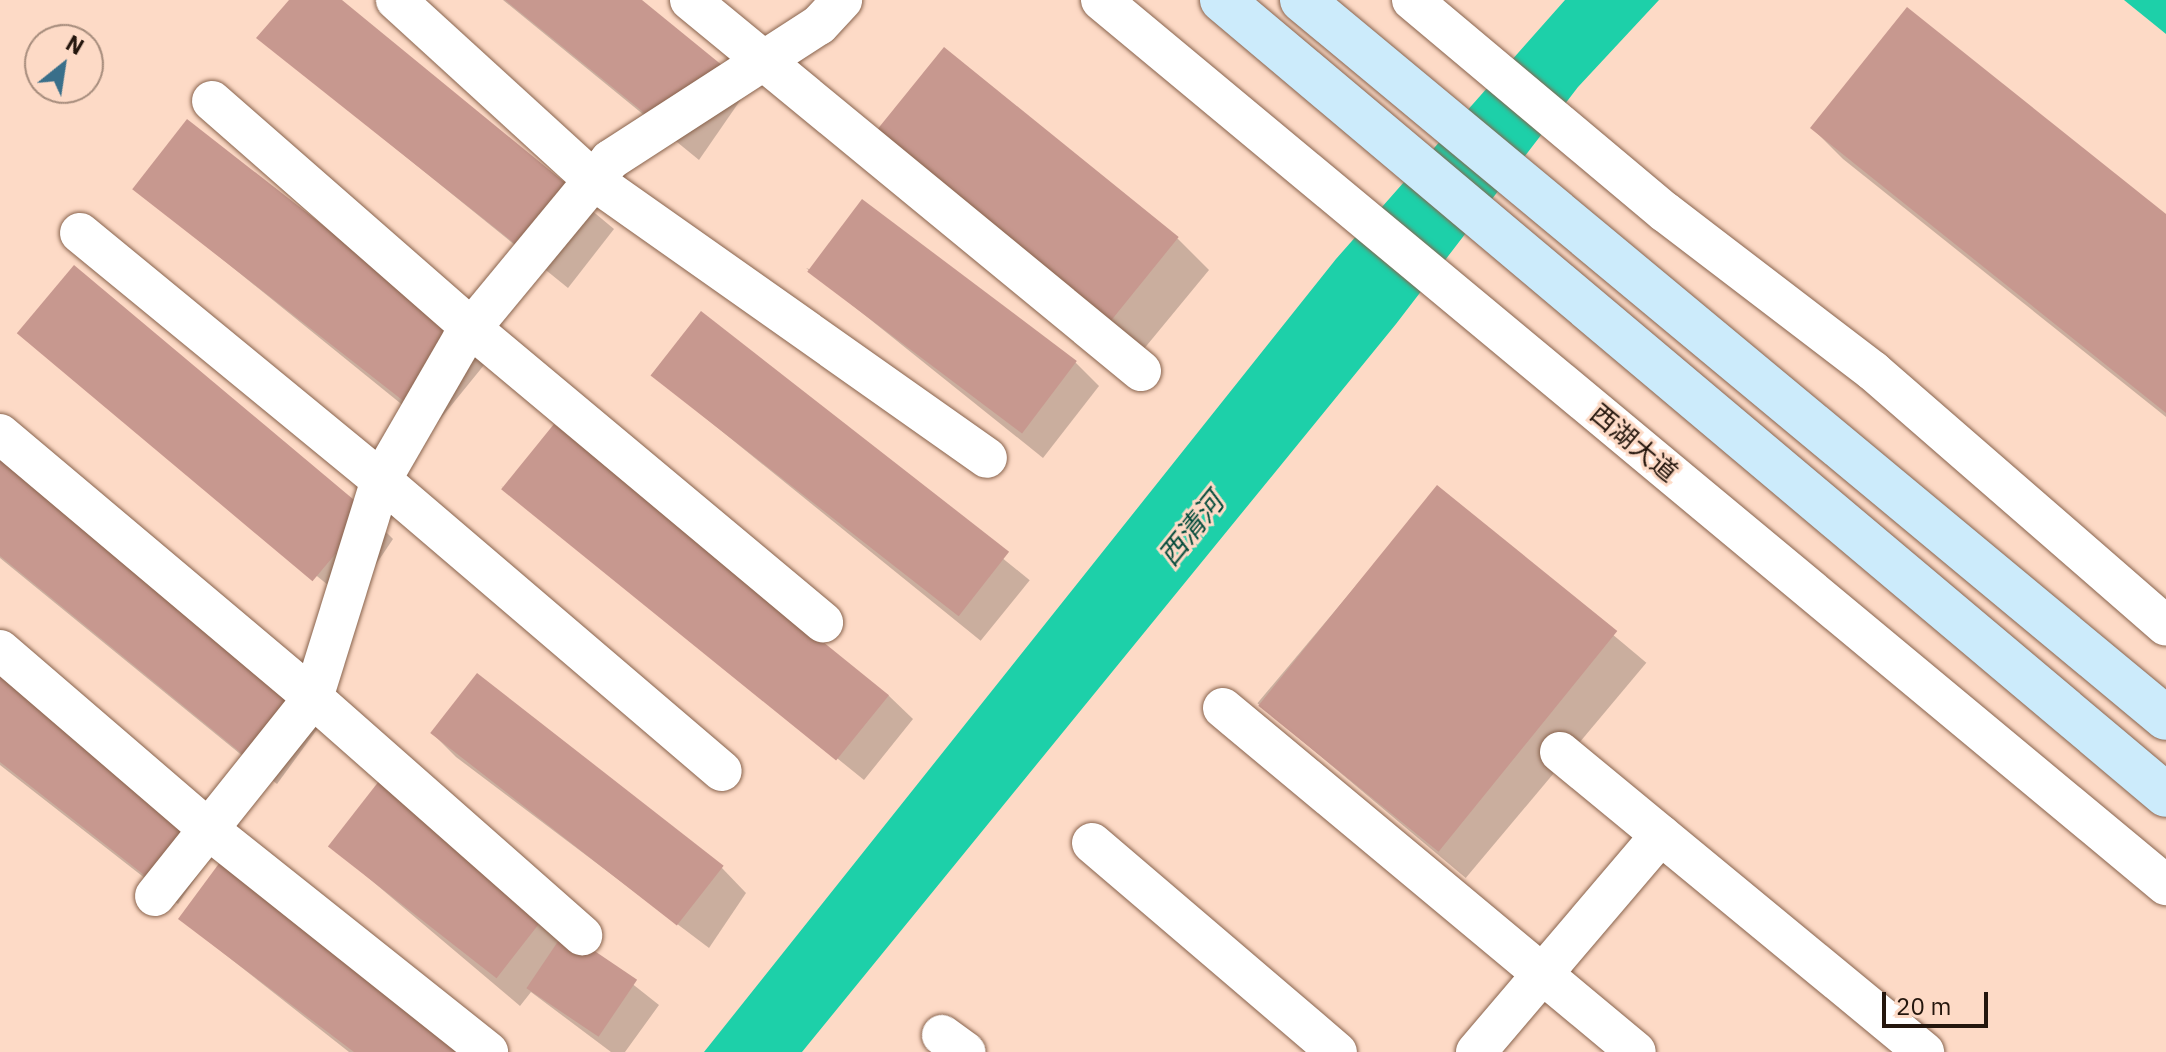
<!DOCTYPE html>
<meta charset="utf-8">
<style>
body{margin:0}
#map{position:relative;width:2166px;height:1052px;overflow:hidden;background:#fddac6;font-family:"IBM Plex Sans","Noto Sans SC",sans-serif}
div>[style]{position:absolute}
.water>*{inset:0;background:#1dd0a9}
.shadow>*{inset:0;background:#0003;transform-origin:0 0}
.building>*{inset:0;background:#c7988f;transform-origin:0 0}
.roads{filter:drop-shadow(0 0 2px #88634d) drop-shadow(0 0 2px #88634d)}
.minor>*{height:40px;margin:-20px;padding:0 20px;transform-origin:20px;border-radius:20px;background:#fff}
.major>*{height:44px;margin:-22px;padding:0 22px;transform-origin:22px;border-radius:22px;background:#ccebfb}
span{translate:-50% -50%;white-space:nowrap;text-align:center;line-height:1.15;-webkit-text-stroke:6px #fddac6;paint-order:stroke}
.street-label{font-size:26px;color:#24160d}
.water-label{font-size:28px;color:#034b3b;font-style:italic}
.north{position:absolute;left:24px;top:24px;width:80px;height:80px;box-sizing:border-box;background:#fddac6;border:2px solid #a68c7c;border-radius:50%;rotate:30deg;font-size:22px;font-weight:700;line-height:32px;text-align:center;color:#24160d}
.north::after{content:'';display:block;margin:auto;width:28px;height:36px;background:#396f8a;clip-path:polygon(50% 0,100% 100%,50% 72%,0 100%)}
.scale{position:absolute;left:1882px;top:992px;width:106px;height:36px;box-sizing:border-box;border:4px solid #24160d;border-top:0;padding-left:10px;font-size:24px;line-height:28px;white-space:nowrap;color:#24160d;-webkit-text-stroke:6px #fddac6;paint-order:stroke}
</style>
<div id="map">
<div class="water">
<i style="clip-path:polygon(1565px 0,1659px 0,1578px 87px,1396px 324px,802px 1052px,704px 1052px,1336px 259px)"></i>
<i style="clip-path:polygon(2124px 0,2166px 0,2166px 34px)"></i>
</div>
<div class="shadow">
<i style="clip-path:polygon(292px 0,339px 0,614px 229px,568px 288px,259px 38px)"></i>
<i style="clip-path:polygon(503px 0,638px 0,746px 92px,699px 160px)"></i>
<i style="clip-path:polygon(944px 50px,1178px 239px,1209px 270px,1143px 350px,910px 161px)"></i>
<i style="left:188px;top:122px;width:383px;height:85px;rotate:39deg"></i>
<i style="clip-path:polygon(1812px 128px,2166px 217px,2166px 417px,1843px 159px)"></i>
<i style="clip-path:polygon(806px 268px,1075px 362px,1099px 386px,1043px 458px)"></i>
<i style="left:701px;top:314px;width:423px;height:78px;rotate:39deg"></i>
<i style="clip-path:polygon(19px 333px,369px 515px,393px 539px,350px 603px)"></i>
<i style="clip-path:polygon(0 462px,321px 724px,277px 784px,0 558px)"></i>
<i style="clip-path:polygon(501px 486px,888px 695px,913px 719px,864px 780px)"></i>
<i style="left:1438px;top:488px;width:272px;height:281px;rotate:40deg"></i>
<i style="clip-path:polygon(0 666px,219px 844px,178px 904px,0 765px)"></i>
<i style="clip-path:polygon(432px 733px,722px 868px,746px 893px,709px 948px,456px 757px)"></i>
<i style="clip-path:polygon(380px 784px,659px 1005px,625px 1052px,611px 1052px,531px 992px,520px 1006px,333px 848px)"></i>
<i style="clip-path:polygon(180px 919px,471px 1052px,349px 1052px)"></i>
</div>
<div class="building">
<i style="clip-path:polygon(289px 0,342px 0,591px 204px,543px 266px,256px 38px)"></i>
<i style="clip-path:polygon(505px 0,642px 0,723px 66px,674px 137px)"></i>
<i style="clip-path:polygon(1907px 7px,2166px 214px,2166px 413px,1810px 128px)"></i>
<i style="left:944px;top:47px;width:302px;height:107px;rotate:39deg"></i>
<i style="left:187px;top:119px;width:352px;height:89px;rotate:38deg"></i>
<i style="left:862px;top:199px;width:269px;height:91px;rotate:37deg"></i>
<i style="left:74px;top:265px;width:386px;height:89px;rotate:40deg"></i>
<i style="left:701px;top:311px;width:391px;height:82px;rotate:38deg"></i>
<i style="left:554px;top:424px;width:431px;height:84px;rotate:39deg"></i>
<i style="clip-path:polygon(0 459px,298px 699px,252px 762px,0 556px)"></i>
<i style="left:1437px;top:485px;width:232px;height:284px;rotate:39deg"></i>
<i style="clip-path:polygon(0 664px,196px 818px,153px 882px,0 762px)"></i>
<i style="left:477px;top:673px;width:313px;height:76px;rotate:38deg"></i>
<i style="left:379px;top:781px;width:214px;height:83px;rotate:38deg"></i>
<i style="clip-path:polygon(226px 854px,474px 1052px,354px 1052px,178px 919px)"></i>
<i style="left:565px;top:931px;width:87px;height:69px;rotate:34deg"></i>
</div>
<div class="roads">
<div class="minor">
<i style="left:396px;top:0;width:267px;rotate:42.4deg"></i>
<i style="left:593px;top:180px;width:482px;rotate:35.2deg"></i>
<i style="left:690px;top:0;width:584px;rotate:39.44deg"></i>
<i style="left:1101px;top:0;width:1385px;rotate:39.73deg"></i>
<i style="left:1412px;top:0;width:330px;rotate:40deg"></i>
<i style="left:1665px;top:212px;width:262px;rotate:37.4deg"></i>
<i style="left:1873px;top:371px;width:388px;rotate:41deg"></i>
<i style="left:212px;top:101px;width:344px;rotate:41.2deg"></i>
<i style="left:471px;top:328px;width:459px;rotate:39.9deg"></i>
<i style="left:80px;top:233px;width:389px;rotate:39.4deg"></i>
<i style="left:381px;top:480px;width:448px;rotate:40.5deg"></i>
<i style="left:0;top:434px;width:409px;rotate:40.1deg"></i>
<i style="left:313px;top:698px;width:359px;rotate:41.4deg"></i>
<i style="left:0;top:650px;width:274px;rotate:40.7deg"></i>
<i style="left:208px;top:829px;width:358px;rotate:38.5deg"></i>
<i style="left:1223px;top:708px;width:537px;rotate:39.79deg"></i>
<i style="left:1560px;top:752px;width:472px;rotate:39.5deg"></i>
<i style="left:1092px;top:843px;width:322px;rotate:40.5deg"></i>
<i style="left:155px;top:896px;width:253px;rotate:-51.4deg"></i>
<i style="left:313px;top:698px;width:228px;rotate:-72.7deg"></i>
<i style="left:381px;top:480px;width:164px;rotate:-60deg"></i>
<i style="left:463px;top:338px;width:231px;rotate:-50.4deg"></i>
<i style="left:610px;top:160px;width:249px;rotate:-32.9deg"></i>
<i style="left:819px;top:25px;width:34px;rotate:-47deg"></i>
<i style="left:942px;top:1035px;width:29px;rotate:36deg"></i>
<i style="left:1476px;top:1052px;width:285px;rotate:-49.6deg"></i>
</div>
<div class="major">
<i style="left:1222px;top:0;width:1234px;rotate:40.1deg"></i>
<i style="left:1302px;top:0;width:1123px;rotate:39.73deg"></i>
</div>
</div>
<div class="street-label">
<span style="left:1634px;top:443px;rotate:40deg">西湖大道</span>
</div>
<div class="water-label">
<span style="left:1191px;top:529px;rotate:-51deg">西清河</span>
</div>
<div class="north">N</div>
<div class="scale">20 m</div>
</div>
